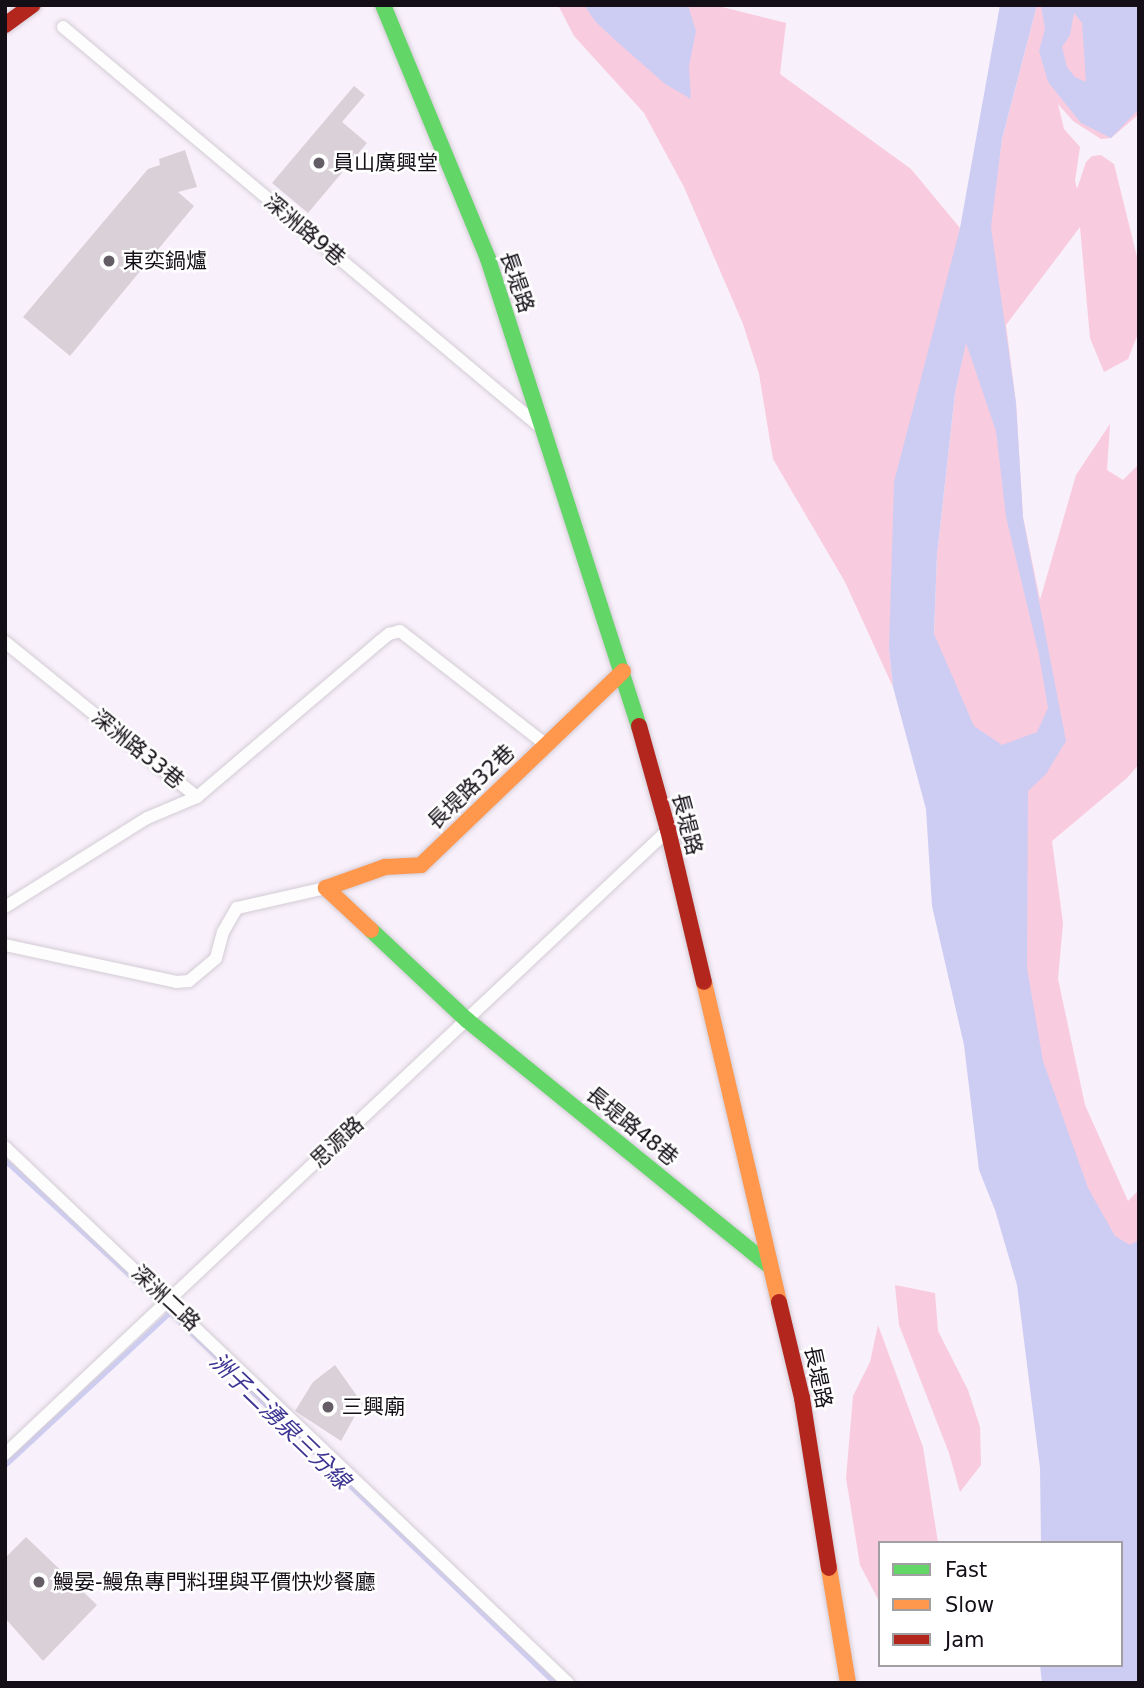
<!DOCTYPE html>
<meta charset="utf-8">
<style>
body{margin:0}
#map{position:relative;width:1144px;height:1688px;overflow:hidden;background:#f8f0fa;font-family:"DejaVu Sans","Noto Sans TC",sans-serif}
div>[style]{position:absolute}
.green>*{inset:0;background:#f9cbde}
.water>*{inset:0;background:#cdcdf4}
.stream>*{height:4.5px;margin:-2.25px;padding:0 2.25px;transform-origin:2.25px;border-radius:2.25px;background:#cdcdf4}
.building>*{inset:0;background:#d9d0d8}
.roads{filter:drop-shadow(0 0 2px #d3ccd5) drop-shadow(0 0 2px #d3ccd5)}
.street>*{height:12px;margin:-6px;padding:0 6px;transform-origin:6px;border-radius:6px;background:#fefdfe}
.fast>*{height:16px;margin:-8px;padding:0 8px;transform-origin:8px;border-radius:8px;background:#63d668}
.slow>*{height:16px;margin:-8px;padding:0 8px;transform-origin:8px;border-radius:8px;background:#ff974d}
.jam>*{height:16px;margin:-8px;padding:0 8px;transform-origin:8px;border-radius:8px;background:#b3261e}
.dots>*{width:19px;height:19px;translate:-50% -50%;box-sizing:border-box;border:4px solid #fff;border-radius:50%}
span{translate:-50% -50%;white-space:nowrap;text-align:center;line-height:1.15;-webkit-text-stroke:5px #fff;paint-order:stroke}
.poi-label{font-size:21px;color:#140e16}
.left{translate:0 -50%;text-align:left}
.street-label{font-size:21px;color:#140e16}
.water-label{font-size:23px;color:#3e3593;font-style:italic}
.frame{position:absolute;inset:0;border:7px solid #140e16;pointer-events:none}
.legend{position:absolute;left:878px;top:1541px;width:245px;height:126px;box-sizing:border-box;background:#fff;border:2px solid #a19fa2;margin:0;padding:9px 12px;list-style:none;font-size:21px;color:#140e16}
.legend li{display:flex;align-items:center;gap:14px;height:35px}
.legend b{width:35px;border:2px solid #a19fa2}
</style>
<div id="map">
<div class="green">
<i style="clip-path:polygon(558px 5px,714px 5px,786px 23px,780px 74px,911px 169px,960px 228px,889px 649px,893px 687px,845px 582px,773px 459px,759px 374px,743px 324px,684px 187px,644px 113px,574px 36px)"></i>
<i style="clip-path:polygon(1037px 5px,1139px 5px,1139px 114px,1111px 138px,1101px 139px,1073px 121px,1058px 104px,1064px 129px,1080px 147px,1075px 181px,1077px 189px,1086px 162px,1092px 156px,1101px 155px,1114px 164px,1139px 265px,1139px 331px,1128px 359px,1104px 372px,1090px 338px,1080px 227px,1006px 325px,1016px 403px,1023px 517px,1040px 600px,1076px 475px,1110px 424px,1107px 470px,1123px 480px,1139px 464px,1139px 764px,1127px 778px,1052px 841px,1063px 923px,1058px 979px,1085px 1105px,1128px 1201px,1139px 1190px,1139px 1322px,1076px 1416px,934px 634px,937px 555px,955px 393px,990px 227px,1002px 139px)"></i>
<i style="clip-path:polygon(895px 1285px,935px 1293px,938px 1331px,968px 1390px,980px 1427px,981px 1465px,960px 1492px,949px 1453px,899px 1325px)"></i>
<i style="clip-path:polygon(878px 1325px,923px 1447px,938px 1543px,880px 1543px,880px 1603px,860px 1565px,846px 1478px,853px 1396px,870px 1362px)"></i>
</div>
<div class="water">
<i style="clip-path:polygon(584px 5px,688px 5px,696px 31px,689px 66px,691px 99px,665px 84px,615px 40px,595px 21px)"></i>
<i style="clip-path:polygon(evenodd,1000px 5px,1037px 5px,1002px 139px,991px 227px,1016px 403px,1023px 518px,1066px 741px,1046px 774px,1028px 791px,1027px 968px,1043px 1061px,1088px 1188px,1115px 1236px,1130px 1245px,1139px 1240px,1139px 1683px,1042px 1683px,1040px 1665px,1121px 1665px,1121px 1543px,1041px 1543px,1040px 1468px,1017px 1285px,995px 1210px,979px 1170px,964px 1045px,932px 906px,926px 809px,893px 687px,889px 649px,894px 482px,960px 228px,1000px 5px,966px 343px,996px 431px,1006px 517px,1039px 655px,1048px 708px,1037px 732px,1002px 745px,974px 726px,934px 634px,937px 555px,955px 393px,966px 343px)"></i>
<i style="clip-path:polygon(evenodd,1041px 5px,1139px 5px,1139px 109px,1111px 138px,1081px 123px,1048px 82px,1039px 51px,1045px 29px,1041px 5px,1074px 13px,1082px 23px,1086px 82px,1075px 77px,1067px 67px,1062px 47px,1070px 35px,1074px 13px)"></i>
</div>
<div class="stream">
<i style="left:5px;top:1160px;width:224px;rotate:42.7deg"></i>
<i style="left:170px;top:1312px;width:535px;rotate:43.94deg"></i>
<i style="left:5px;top:1465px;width:225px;rotate:-42.8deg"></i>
</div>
<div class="building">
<i style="clip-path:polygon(354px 86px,365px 95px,342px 122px,367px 143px,308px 213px,272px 183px)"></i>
<i style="clip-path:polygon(185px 150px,197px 187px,178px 192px,194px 206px,70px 356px,23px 317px,148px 169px,160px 165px,159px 159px)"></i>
<i style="clip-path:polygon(335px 1365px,362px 1403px,341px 1441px,295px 1411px,313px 1382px)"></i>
<i style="clip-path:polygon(26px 1537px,97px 1605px,43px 1661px,5px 1618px,5px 1558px)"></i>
</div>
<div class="roads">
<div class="street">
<i style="left:63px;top:27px;width:628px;rotate:39.96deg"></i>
<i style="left:5px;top:642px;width:247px;rotate:38.9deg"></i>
<i style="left:197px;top:797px;width:54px;rotate:157.2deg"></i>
<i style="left:147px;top:818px;width:168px;rotate:147.9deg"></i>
<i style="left:197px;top:797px;width:239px;rotate:-40.4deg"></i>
<i style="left:379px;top:642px;width:13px;rotate:-39deg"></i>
<i style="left:389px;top:634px;width:11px;rotate:-15deg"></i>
<i style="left:400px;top:631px;width:184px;rotate:37.9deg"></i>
<i style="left:5px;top:945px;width:175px;rotate:12.2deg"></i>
<i style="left:176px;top:982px;width:13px;rotate:-4deg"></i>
<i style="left:189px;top:981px;width:35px;rotate:-40deg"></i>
<i style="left:216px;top:958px;width:27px;rotate:-75deg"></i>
<i style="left:223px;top:932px;width:28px;rotate:-60deg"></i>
<i style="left:237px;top:908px;width:91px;rotate:-12.7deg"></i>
<i style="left:5px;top:1147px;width:777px;rotate:43.59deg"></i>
<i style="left:5px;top:1454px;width:910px;rotate:-43.26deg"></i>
</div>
<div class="fast">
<i style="left:383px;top:5px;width:275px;rotate:67.5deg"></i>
<i style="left:488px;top:259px;width:491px;rotate:72.1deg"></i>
<i style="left:371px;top:930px;width:132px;rotate:43.2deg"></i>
<i style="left:467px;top:1020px;width:390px;rotate:39.1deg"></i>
</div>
<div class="slow">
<i style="left:371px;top:930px;width:62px;rotate:-137deg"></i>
<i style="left:326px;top:888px;width:63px;rotate:-19.6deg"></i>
<i style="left:385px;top:867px;width:36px;rotate:-3deg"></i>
<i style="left:421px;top:865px;width:280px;rotate:-43.8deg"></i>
<i style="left:704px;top:982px;width:329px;rotate:76.8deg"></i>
<i style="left:829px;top:1568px;width:117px;rotate:80.6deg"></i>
</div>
<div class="jam">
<i style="left:5px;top:25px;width:34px;rotate:-36deg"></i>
<i style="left:639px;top:726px;width:108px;rotate:74.4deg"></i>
<i style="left:668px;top:830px;width:156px;rotate:76.7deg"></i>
<i style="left:779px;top:1302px;width:99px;rotate:76.5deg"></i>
<i style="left:802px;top:1398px;width:172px;rotate:81deg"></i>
</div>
</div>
<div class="dots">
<i style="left:319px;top:163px;background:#645d66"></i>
<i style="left:109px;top:261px;background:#645d66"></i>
<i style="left:328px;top:1407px;background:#645d66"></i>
<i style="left:39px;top:1582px;background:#645d66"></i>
</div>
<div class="poi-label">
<span class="left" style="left:333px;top:163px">員山廣興堂</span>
<span class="left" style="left:123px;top:261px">東奕鍋爐</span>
<span class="left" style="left:342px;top:1407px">三興廟</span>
<span class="left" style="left:53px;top:1582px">鰻晏-鰻魚專門料理與平價快炒餐廳</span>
</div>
<div class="street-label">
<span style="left:305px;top:230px;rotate:40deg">深洲路9巷</span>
<span style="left:517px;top:282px;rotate:71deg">長堤路</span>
<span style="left:138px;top:749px;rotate:39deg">深洲路33巷</span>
<span style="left:471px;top:787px;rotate:-44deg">長堤路32巷</span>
<span style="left:687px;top:824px;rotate:75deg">長堤路</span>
<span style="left:632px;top:1126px;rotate:39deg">長堤路48巷</span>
<span style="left:337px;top:1142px;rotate:-43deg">思源路</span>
<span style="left:166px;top:1298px;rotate:43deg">深洲二路</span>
<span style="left:818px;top:1377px;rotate:78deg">長堤路</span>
</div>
<div class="water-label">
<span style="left:280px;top:1421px;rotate:44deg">洲子二湧泉三分線</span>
</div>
<div class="frame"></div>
<ul class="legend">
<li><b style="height:9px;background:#63d668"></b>Fast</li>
<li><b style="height:9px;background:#ff974d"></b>Slow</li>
<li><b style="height:9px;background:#b3261e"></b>Jam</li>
</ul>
</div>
